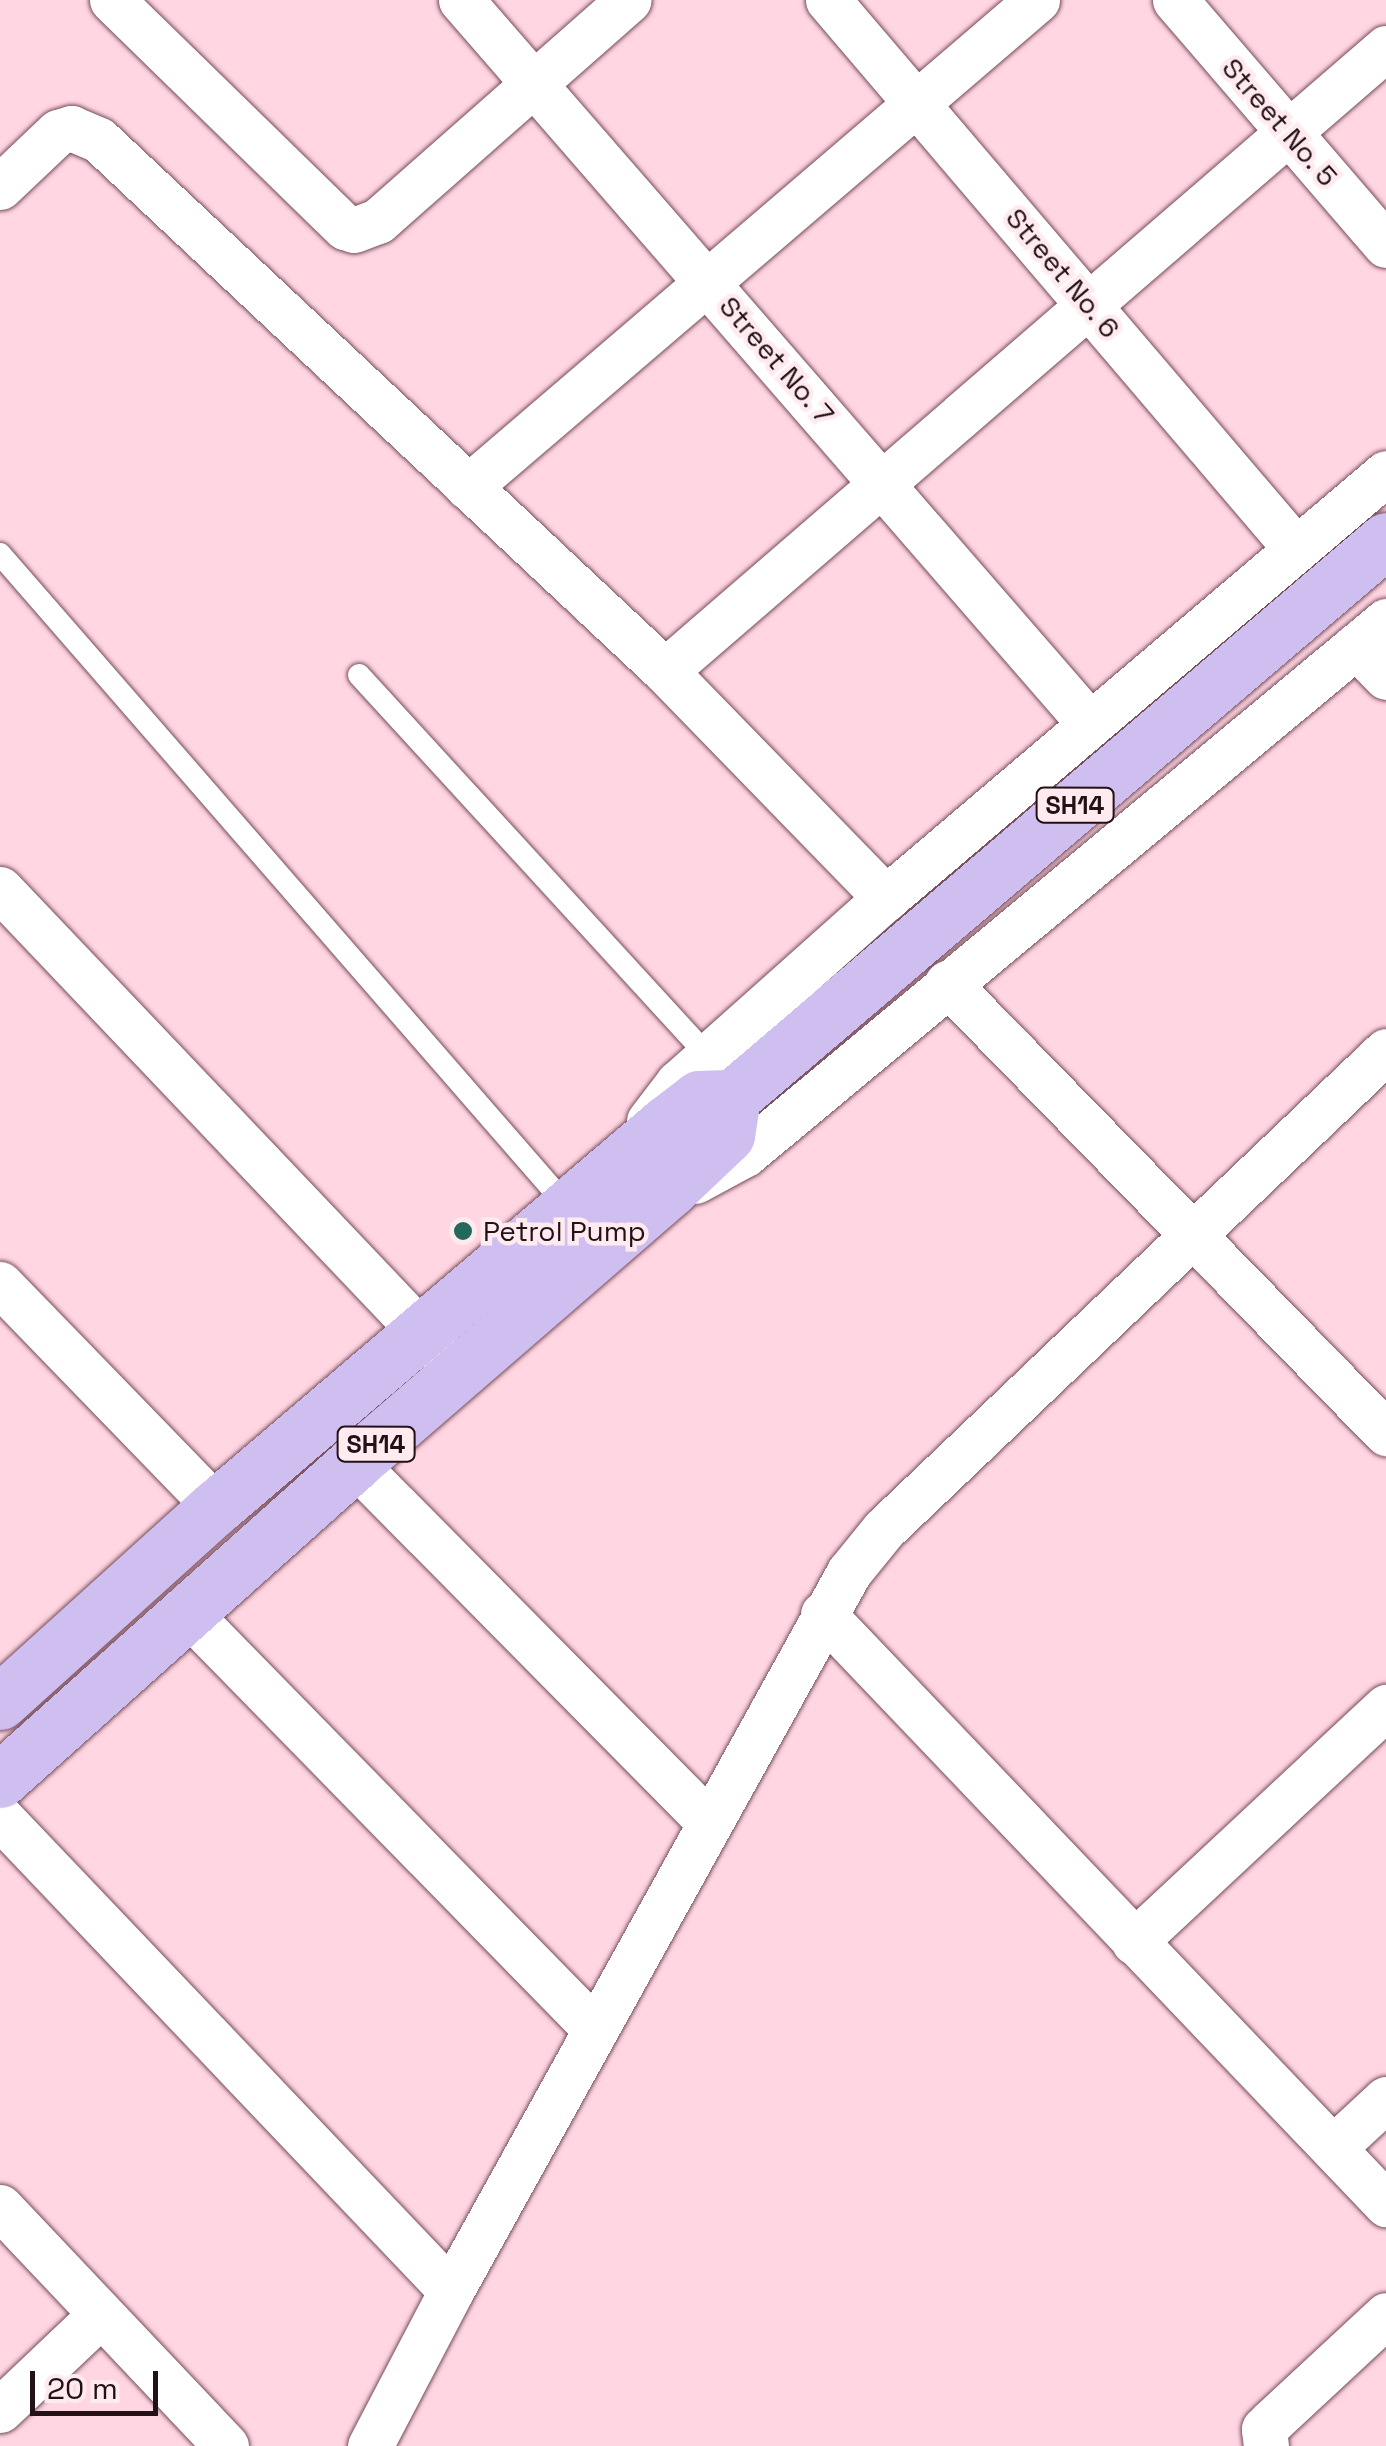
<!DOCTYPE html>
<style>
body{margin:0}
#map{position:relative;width:1386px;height:2446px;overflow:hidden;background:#ffd6e2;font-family:"Space Grotesk",sans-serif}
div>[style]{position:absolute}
.roads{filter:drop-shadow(0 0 2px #764c5a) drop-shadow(0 0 2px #764c5a)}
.service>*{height:22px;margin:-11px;padding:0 11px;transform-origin:11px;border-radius:11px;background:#fff}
.minor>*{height:45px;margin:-22.5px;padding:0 22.5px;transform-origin:22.5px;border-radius:22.5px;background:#fff}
.primary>*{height:55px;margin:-27.5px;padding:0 27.5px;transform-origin:27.5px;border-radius:27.5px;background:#cfbef0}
.dots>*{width:28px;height:28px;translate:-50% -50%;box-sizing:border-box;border:5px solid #feeaef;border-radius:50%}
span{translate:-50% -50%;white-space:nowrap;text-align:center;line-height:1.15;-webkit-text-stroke:9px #feeaef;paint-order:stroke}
.shield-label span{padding:2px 8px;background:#feeaef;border:2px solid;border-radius:8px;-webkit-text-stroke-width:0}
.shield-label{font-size:25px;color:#221116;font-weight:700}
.street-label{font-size:28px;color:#221116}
.poi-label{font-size:28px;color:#221116}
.left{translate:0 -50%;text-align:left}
.scale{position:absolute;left:30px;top:2371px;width:128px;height:45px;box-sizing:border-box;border:5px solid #221116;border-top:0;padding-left:12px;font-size:30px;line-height:35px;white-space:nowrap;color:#221116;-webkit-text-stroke:8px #feeaef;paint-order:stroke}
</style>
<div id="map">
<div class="roads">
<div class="service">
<i style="left:0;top:554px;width:865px;rotate:48.98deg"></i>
<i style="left:359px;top:675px;width:517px;rotate:47.51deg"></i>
</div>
<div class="minor">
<i style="left:112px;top:0;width:325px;rotate:44.3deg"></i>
<i style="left:345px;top:227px;width:9px;rotate:18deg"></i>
<i style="left:354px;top:230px;width:26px;rotate:-21deg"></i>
<i style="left:378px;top:221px;width:334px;rotate:-41.4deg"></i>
<i style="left:461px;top:0;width:959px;rotate:49.02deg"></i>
<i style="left:828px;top:0;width:721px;rotate:49.55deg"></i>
<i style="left:1175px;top:0;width:323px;rotate:49.3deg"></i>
<i style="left:0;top:187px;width:80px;rotate:-43.5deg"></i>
<i style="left:58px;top:132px;width:14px;rotate:-17deg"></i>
<i style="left:71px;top:128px;width:30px;rotate:23deg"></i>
<i style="left:99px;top:140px;width:776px;rotate:43.17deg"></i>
<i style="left:665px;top:671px;width:317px;rotate:45.8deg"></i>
<i style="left:468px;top:487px;width:749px;rotate:-40.56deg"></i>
<i style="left:1356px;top:646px;width:43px;rotate:45.9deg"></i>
<i style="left:665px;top:671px;width:953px;rotate:-40.83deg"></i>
<i style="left:0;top:889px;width:643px;rotate:46.45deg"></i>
<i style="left:947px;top:983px;width:629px;rotate:45.71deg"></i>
<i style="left:649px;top:1121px;width:48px;rotate:-52.7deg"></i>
<i style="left:678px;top:1083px;width:278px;rotate:-41.7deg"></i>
<i style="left:886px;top:898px;width:656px;rotate:-40.36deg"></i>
<i style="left:695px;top:1181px;width:57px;rotate:-28.4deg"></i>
<i style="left:745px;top:1154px;width:834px;rotate:-39.74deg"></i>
<i style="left:0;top:1284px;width:310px;rotate:45.9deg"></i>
<i style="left:354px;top:1463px;width:505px;rotate:45.32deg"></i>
<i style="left:188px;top:1613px;width:582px;rotate:45.63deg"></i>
<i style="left:823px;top:1614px;width:816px;rotate:46.34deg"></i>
<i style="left:0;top:1817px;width:654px;rotate:46.42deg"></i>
<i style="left:1134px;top:1942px;width:345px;rotate:-43deg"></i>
<i style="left:1333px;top:2148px;width:72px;rotate:-42.8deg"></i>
<i style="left:0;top:2207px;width:329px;rotate:46.6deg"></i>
<i style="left:0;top:2410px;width:139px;rotate:-43.5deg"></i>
<i style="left:370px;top:2446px;width:175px;rotate:-62.4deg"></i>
<i style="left:451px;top:2291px;width:822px;rotate:-61.03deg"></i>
<i style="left:849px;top:1572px;width:55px;rotate:-50.9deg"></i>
<i style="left:884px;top:1529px;width:693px;rotate:-43.6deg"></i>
<i style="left:1266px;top:2446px;width:17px;rotate:-97deg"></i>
<i style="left:1264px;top:2429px;width:10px;rotate:-45deg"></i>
<i style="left:1271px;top:2422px;width:157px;rotate:-42.9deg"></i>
</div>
<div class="primary">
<i style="left:0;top:1702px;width:291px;rotate:-42.1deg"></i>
<i style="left:216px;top:1507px;width:590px;rotate:-40.46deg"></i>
<i style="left:665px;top:1124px;width:43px;rotate:-37.4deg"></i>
<i style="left:699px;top:1098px;width:34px;rotate:-2deg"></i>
<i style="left:0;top:1780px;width:475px;rotate:-41.8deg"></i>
<i style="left:354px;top:1463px;width:417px;rotate:-40.9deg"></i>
<i style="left:669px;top:1190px;width:80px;rotate:-43.5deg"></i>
<i style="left:727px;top:1135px;width:38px;rotate:-81deg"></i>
<i style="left:733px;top:1097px;width:858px;rotate:-40.46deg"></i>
</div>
</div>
<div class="dots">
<i style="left:463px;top:1231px;background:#22685b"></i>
</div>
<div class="shield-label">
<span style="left:1075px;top:805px">SH14</span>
<span style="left:376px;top:1444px">SH14</span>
</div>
<div class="street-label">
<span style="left:1280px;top:122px;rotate:49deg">Street No. 5</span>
<span style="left:1063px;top:273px;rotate:50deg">Street No. 6</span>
<span style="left:777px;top:360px;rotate:49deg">Street No. 7</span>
</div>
<div class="poi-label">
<span class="left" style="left:483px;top:1231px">Petrol Pump</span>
</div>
<div class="scale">20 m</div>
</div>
